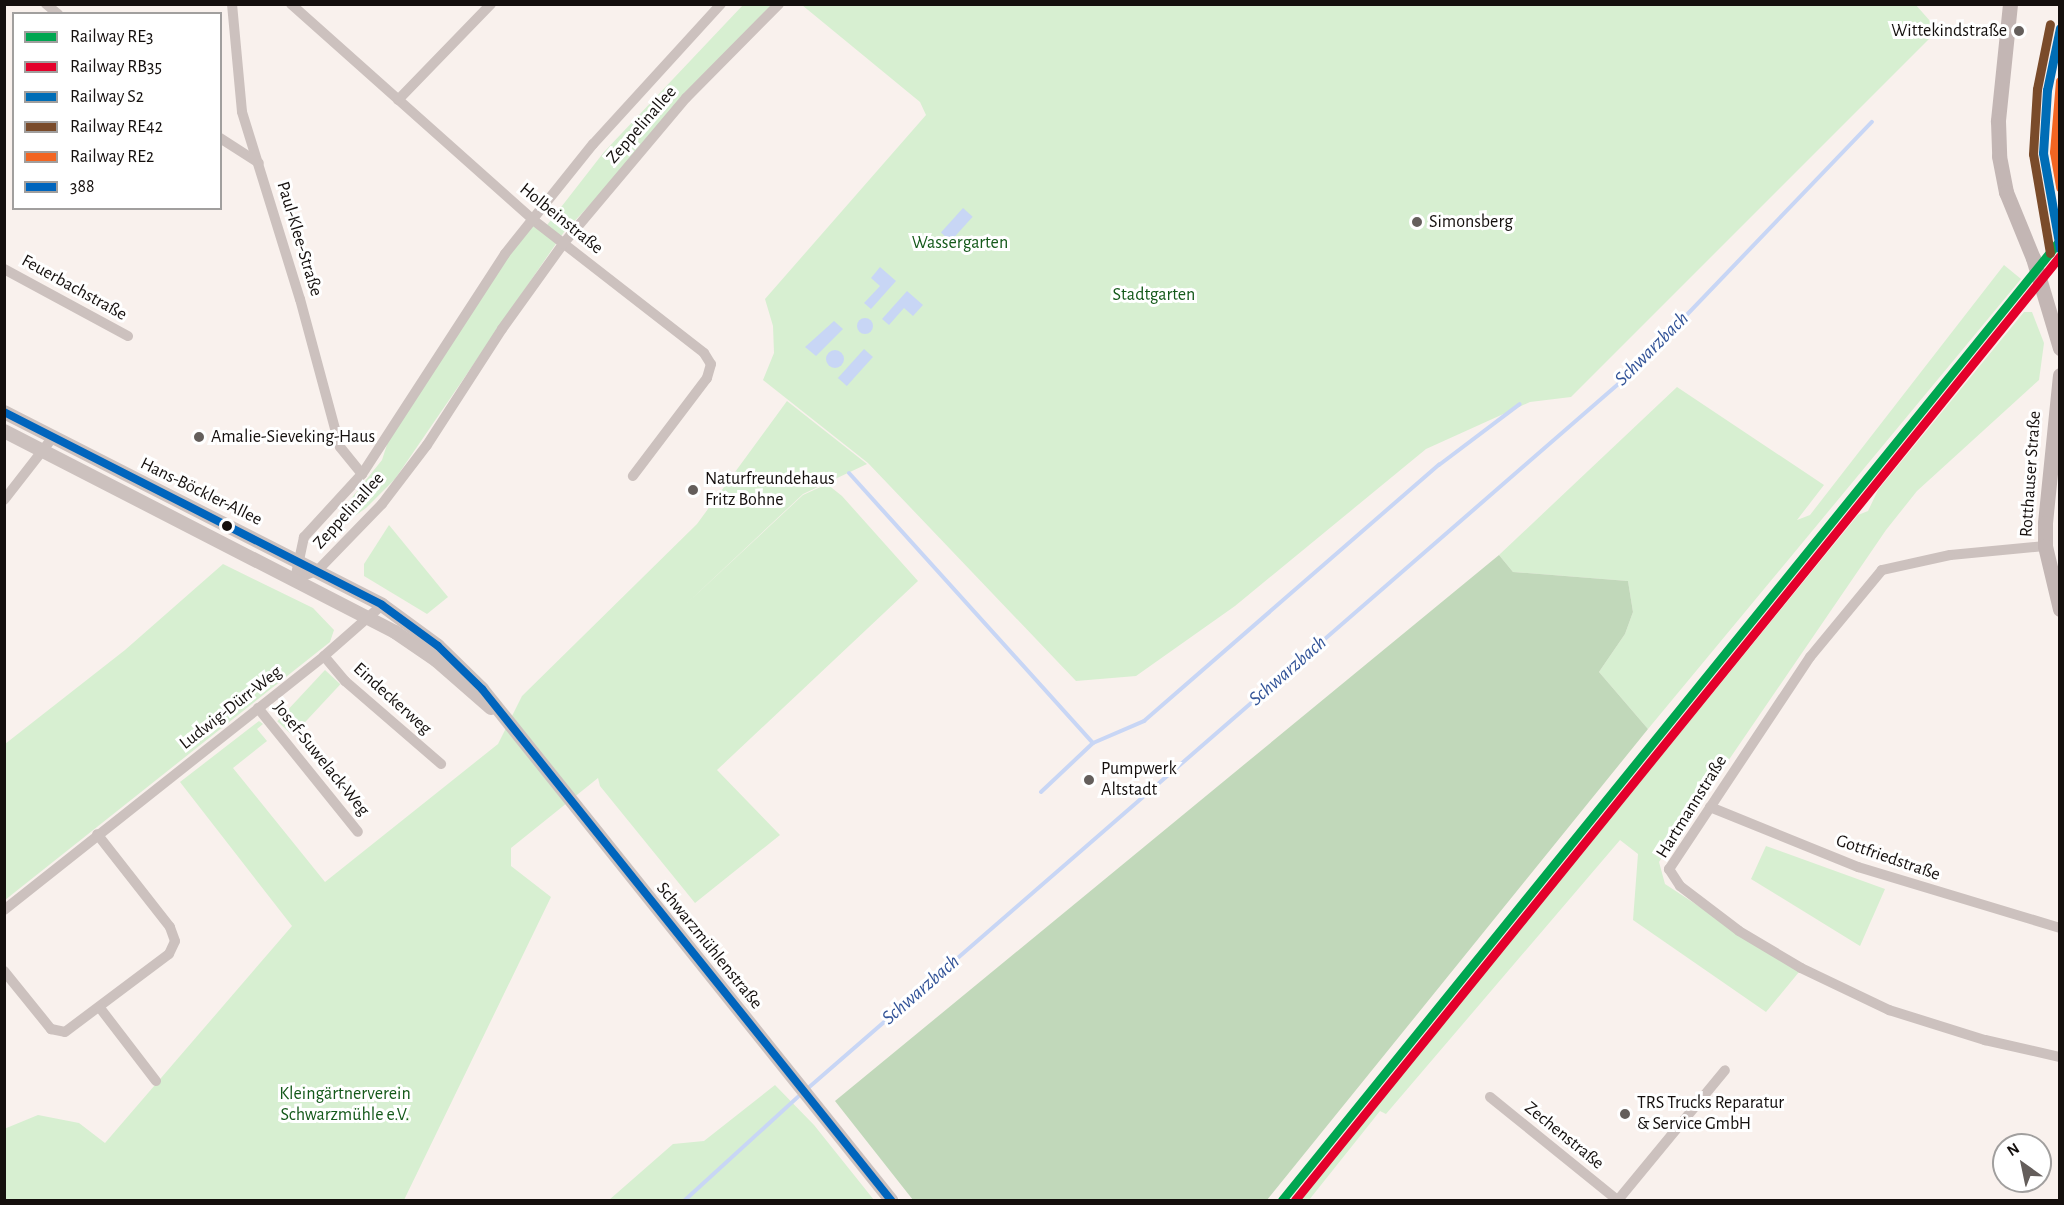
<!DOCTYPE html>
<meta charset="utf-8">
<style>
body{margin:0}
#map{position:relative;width:2064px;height:1205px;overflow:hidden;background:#f9f1ed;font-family:"Alegreya Sans",sans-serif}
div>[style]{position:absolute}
.green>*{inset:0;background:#d7efd1;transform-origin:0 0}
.forest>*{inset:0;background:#c1d8ba}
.water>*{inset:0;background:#c8d6f5;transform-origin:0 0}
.round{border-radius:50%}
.stream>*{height:4px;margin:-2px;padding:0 2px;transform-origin:2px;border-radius:2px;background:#c8d6f5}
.minor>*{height:10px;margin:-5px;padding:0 5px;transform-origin:5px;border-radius:5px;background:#ccc1be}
.tertiary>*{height:14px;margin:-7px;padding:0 7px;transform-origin:7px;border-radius:7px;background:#ccc1be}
.secondary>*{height:15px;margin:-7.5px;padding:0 7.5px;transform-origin:7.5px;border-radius:7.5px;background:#c3b6b4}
.bus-1>*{height:8px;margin:-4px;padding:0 4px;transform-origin:4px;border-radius:4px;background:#0065bd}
.rail-1>*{height:9px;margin:-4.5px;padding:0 4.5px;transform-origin:4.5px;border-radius:4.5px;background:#00a651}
.rail-2>*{height:9px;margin:-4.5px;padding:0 4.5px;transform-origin:4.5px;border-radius:4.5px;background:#e4002b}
.rail-3>*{height:9px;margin:-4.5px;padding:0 4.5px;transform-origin:4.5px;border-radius:4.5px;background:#006db6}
.rail-4>*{height:9px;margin:-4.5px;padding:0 4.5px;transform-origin:4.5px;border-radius:4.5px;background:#7a4b2a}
.rail-5>*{height:9px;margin:-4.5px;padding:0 4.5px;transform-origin:4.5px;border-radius:4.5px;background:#f26522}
.dots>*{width:16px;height:16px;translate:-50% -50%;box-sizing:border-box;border:3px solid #fff;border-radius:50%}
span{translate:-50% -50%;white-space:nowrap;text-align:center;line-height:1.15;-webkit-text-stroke:6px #fff;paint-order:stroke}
.poi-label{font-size:18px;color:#140f0d}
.right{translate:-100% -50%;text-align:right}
.left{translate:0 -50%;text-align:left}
.street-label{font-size:18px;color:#140f0d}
.park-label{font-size:18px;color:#14591a}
.water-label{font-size:20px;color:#335498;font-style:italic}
.frame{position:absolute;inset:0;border:6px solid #140f0d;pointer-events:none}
.legend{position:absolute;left:12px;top:12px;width:210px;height:198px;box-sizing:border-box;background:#fff;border:2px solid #a19f9e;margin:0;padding:8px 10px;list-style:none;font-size:18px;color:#140f0d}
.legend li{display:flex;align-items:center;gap:12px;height:30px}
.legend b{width:30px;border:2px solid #a19f9e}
.north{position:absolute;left:1992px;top:1133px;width:60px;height:60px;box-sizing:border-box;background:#fff;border:2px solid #a19f9e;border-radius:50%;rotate:327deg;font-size:16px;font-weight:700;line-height:24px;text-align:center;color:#140f0d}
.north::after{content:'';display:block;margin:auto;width:21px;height:27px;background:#645e5b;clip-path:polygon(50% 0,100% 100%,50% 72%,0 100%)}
</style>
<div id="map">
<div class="green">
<i style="clip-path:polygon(1915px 4px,1938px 30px,1571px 397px,1530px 402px,1426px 449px,1235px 606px,1136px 676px,1076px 681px,868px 463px,763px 380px,774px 353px,773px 326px,765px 299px,926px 115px,920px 102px,802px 5px)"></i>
<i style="clip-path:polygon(743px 5px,781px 5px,564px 232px,395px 479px,366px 508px,313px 546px,382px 460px,393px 426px,533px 219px,544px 229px,604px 152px)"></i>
<i style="clip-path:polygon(2059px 105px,2060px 105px,2059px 202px,2055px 136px)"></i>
<i style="clip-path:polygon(2004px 265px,2021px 279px,1648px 729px,1599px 672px,1625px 634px,1633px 612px,1628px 581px,1513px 572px,1499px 555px,1677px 387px,1824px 485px,1797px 520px,1810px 515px)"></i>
<i style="clip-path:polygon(2024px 312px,2032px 312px,2044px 343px,2039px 380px,1917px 491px,1886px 530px,1659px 862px,1665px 884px,1799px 972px,1766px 1012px,1633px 920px,1638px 854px,1620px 840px,1386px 1114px,1380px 1111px,1309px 1200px,1299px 1200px,1858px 515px,1868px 511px,1878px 490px)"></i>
<i style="clip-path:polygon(787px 401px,867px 464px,803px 494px,684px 606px,803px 495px,827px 484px,842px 496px,918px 581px,717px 770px,780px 835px,695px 903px,600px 786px,598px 778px,511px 848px,511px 866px,551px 897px,404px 1200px,5px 1200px,4px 1129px,38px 1115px,79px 1123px,105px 1143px,292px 926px,180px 782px,259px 721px,263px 724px,257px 729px,267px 741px,233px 768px,325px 882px,498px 744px,522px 696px,697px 524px)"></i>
<i style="clip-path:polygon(389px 525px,448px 597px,427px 614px,364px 576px,364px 564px)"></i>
<i style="clip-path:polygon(223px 564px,313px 608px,334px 630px,330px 642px,5px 900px,5px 744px,125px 650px)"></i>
<i style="left:325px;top:670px;width:21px;height:70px;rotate:43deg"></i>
<i style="clip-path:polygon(1766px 846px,1885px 889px,1860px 946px,1751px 879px)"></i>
<i style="clip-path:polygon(775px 1085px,814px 1125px,874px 1200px,609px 1200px,673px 1144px,704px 1141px)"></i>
</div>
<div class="forest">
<i style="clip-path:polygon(1499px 555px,1513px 572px,1628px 581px,1633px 612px,1625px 634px,1599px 672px,1648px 729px,1267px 1200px,913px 1200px,835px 1101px)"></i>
</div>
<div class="water">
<i style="left:963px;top:208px;width:13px;height:33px;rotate:42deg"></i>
<i style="clip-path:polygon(880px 267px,896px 281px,871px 309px,864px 303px,880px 286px,871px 278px)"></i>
<i style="clip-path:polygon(907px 291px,923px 305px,913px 316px,904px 308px,889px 325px,882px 319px)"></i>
<i class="round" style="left:857px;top:318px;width:16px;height:16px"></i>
<i style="clip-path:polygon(834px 321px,843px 329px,816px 356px,805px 347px)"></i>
<i style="left:864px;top:349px;width:12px;height:39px;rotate:42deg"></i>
<i class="round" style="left:826px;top:350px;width:18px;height:18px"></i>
</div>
<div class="stream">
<i style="left:849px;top:473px;width:364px;rotate:47.9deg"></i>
<i style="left:1041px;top:792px;width:71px;rotate:-43.3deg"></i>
<i style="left:1093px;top:743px;width:56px;rotate:-23.3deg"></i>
<i style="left:1144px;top:721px;width:391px;rotate:-41deg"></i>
<i style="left:1439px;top:465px;width:101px;rotate:-37deg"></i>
<i style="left:807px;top:1089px;width:1092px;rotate:-40.99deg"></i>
<i style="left:1631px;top:373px;width:348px;rotate:-46.2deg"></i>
<i style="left:685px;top:1200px;width:157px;rotate:-42.4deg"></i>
</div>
<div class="minor">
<i style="left:46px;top:4px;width:16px;rotate:40deg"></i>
<i style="left:232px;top:4px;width:108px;rotate:84.7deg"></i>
<i style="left:242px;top:112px;width:196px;rotate:72.8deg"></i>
<i style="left:300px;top:299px;width:153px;rotate:74.9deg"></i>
<i style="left:340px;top:447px;width:35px;rotate:51deg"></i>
<i style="left:291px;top:4px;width:323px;rotate:41.7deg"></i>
<i style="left:532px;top:219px;width:218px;rotate:37.9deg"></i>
<i style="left:704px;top:353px;width:13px;rotate:58deg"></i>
<i style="left:711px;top:364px;width:15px;rotate:106deg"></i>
<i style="left:707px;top:378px;width:123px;rotate:127.1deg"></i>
<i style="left:721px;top:4px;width:190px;rotate:132.4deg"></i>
<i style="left:593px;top:144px;width:141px;rotate:128.7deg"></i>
<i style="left:505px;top:254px;width:262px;rotate:123deg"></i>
<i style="left:362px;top:474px;width:86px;rotate:132.6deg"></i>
<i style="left:304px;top:537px;width:43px;rotate:102.1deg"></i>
<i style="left:295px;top:579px;width:25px;rotate:-21deg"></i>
<i style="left:318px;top:570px;width:92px;rotate:-45.9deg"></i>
<i style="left:382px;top:504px;width:74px;rotate:-52.7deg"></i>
<i style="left:427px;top:445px;width:138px;rotate:-57.1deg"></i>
<i style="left:502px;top:329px;width:105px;rotate:-54.3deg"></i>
<i style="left:563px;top:244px;width:191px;rotate:-49.9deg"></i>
<i style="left:686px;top:98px;width:132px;rotate:-45.3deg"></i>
<i style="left:398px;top:100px;width:134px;rotate:-45.9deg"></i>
<i style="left:220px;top:138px;width:46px;rotate:32.7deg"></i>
<i style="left:4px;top:269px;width:141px;rotate:28.4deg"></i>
<i style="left:4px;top:500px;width:80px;rotate:-52.1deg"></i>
<i style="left:2045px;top:546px;width:95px;rotate:174.6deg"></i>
<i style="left:1950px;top:555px;width:70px;rotate:167.6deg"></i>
<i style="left:1882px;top:570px;width:113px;rotate:129.6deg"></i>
<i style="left:1810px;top:657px;width:255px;rotate:123.6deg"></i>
<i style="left:1669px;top:869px;width:20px;rotate:57deg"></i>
<i style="left:1680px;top:886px;width:74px;rotate:37.3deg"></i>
<i style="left:1739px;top:931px;width:72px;rotate:30.8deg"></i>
<i style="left:1801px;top:968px;width:98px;rotate:25.5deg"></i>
<i style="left:1889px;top:1010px;width:101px;rotate:17.4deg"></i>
<i style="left:1985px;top:1040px;width:77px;rotate:12.8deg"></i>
<i style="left:324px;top:656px;width:33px;rotate:50deg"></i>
<i style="left:345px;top:681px;width:127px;rotate:40.8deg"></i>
<i style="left:258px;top:708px;width:159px;rotate:51.1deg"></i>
<i style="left:1710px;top:807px;width:160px;rotate:22.1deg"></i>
<i style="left:1858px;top:867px;width:211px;rotate:16.8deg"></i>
<i style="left:4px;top:910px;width:409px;rotate:-38.4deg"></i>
<i style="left:324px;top:656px;width:77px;rotate:-41.3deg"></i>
<i style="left:4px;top:971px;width:75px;rotate:51deg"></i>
<i style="left:51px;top:1029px;width:14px;rotate:12deg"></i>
<i style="left:65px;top:1032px;width:130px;rotate:-36.9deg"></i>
<i style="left:169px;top:954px;width:14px;rotate:-65deg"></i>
<i style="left:175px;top:941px;width:15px;rotate:-110deg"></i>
<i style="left:170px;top:927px;width:118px;rotate:-128.1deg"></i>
<i style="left:100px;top:1008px;width:92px;rotate:52.5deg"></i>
<i style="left:1490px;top:1097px;width:164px;rotate:39deg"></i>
<i style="left:1618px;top:1200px;width:168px;rotate:-50.5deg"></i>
</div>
<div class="tertiary">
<i style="left:4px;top:412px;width:424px;rotate:27deg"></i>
<i style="left:382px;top:605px;width:69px;rotate:36.2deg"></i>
<i style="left:438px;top:646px;width:62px;rotate:44.3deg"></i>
<i style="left:482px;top:689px;width:655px;rotate:51.33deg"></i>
<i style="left:4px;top:431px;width:440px;rotate:27.2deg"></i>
<i style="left:395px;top:632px;width:50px;rotate:34.3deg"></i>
<i style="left:436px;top:660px;width:73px;rotate:41.1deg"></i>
</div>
<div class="secondary">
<i style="left:2010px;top:4px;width:118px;rotate:95.9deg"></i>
<i style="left:1998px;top:121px;width:35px;rotate:88deg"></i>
<i style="left:1999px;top:156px;width:37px;rotate:79deg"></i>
<i style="left:2006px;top:192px;width:71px;rotate:67.8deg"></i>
<i style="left:2033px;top:258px;width:94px;rotate:73.3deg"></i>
<i style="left:2060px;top:375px;width:149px;rotate:95.8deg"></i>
<i style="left:2045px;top:523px;width:23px;rotate:90deg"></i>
<i style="left:2045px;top:546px;width:65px;rotate:76.6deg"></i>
</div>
<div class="bus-1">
<i style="left:4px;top:412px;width:424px;rotate:27deg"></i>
<i style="left:382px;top:605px;width:69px;rotate:36.2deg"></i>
<i style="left:438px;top:646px;width:62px;rotate:44.3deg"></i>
<i style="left:482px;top:689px;width:655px;rotate:51.33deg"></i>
</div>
<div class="rail-1">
<i style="left:1282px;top:1200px;width:1236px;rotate:-50.98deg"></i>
</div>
<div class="rail-2">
<i style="left:1295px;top:1200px;width:1215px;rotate:-50.98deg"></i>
</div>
<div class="rail-3">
<i style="left:2060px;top:28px;width:63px;rotate:101.8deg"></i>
<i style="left:2047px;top:90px;width:63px;rotate:93.6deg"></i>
<i style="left:2043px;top:153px;width:97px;rotate:79.9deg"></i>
</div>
<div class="rail-4">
<i style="left:2050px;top:253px;width:100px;rotate:-99.7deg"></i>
<i style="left:2033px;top:154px;width:65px;rotate:-86.5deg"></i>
<i style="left:2037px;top:89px;width:66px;rotate:-78.7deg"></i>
</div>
<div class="rail-5">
<i style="left:2060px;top:81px;width:71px;rotate:94.8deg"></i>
<i style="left:2054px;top:152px;width:36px;rotate:80deg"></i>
</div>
<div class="dots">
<i style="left:2019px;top:31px;background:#645e5b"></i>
<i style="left:1417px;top:222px;background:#645e5b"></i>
<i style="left:199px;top:437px;background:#645e5b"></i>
<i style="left:693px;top:490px;background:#645e5b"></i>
<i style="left:227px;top:526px;background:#140f0d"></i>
<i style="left:1089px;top:780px;background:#645e5b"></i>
<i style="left:1625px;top:1114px;background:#645e5b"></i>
</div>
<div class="poi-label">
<span class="right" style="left:2007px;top:31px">Wittekindstraße</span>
<span class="left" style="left:1429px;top:222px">Simonsberg</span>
<span class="left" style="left:211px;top:437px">Amalie-Sieveking-Haus</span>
<span class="left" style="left:705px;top:490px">Naturfreundehaus<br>Fritz Bohne</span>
<span class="left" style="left:1101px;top:780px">Pumpwerk<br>Altstadt</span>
<span class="left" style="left:1637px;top:1114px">TRS Trucks Reparatur<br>&amp; Service GmbH</span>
</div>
<div class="street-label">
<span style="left:642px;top:125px;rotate:-49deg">Zeppelinallee</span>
<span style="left:561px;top:219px;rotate:39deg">Holbeinstraße</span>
<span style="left:299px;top:239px;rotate:73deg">Paul-Klee-Straße</span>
<span style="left:74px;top:288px;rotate:29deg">Feuerbachstraße</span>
<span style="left:2031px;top:474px;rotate:-86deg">Rotthauser Straße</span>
<span style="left:201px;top:492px;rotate:26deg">Hans-Böckler-Allee</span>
<span style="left:349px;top:511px;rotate:-48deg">Zeppelinallee</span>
<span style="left:392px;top:699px;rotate:42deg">Eindeckerweg</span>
<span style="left:231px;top:708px;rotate:-38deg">Ludwig-Dürr-Weg</span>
<span style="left:321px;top:759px;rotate:51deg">Josef-Suwelack-Weg</span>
<span style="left:1692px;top:807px;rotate:-58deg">Hartmannstraße</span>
<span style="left:1888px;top:858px;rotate:19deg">Gottfriedstraße</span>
<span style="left:709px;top:946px;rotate:51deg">Schwarzmühlenstraße</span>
<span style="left:1564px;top:1136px;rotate:39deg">Zechenstraße</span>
</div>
<div class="park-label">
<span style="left:960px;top:243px">Wassergarten</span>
<span style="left:1154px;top:295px">Stadtgarten</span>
<span style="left:345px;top:1105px">Kleingärtnerverein<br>Schwarzmühle e.V.</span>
</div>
<div class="water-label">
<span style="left:1652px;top:349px;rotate:-45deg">Schwarzbach</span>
<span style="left:1288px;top:671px;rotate:-41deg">Schwarzbach</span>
<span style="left:921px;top:990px;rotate:-41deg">Schwarzbach</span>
</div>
<div class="frame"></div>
<ul class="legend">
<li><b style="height:8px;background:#00a651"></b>Railway RE3</li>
<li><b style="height:8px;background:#e4002b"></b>Railway RB35</li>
<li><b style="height:8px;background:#006db6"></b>Railway S2</li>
<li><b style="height:8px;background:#7a4b2a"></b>Railway RE42</li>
<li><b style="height:8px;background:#f26522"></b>Railway RE2</li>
<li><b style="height:8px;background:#0065bd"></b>388</li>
</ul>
<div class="north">N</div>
</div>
